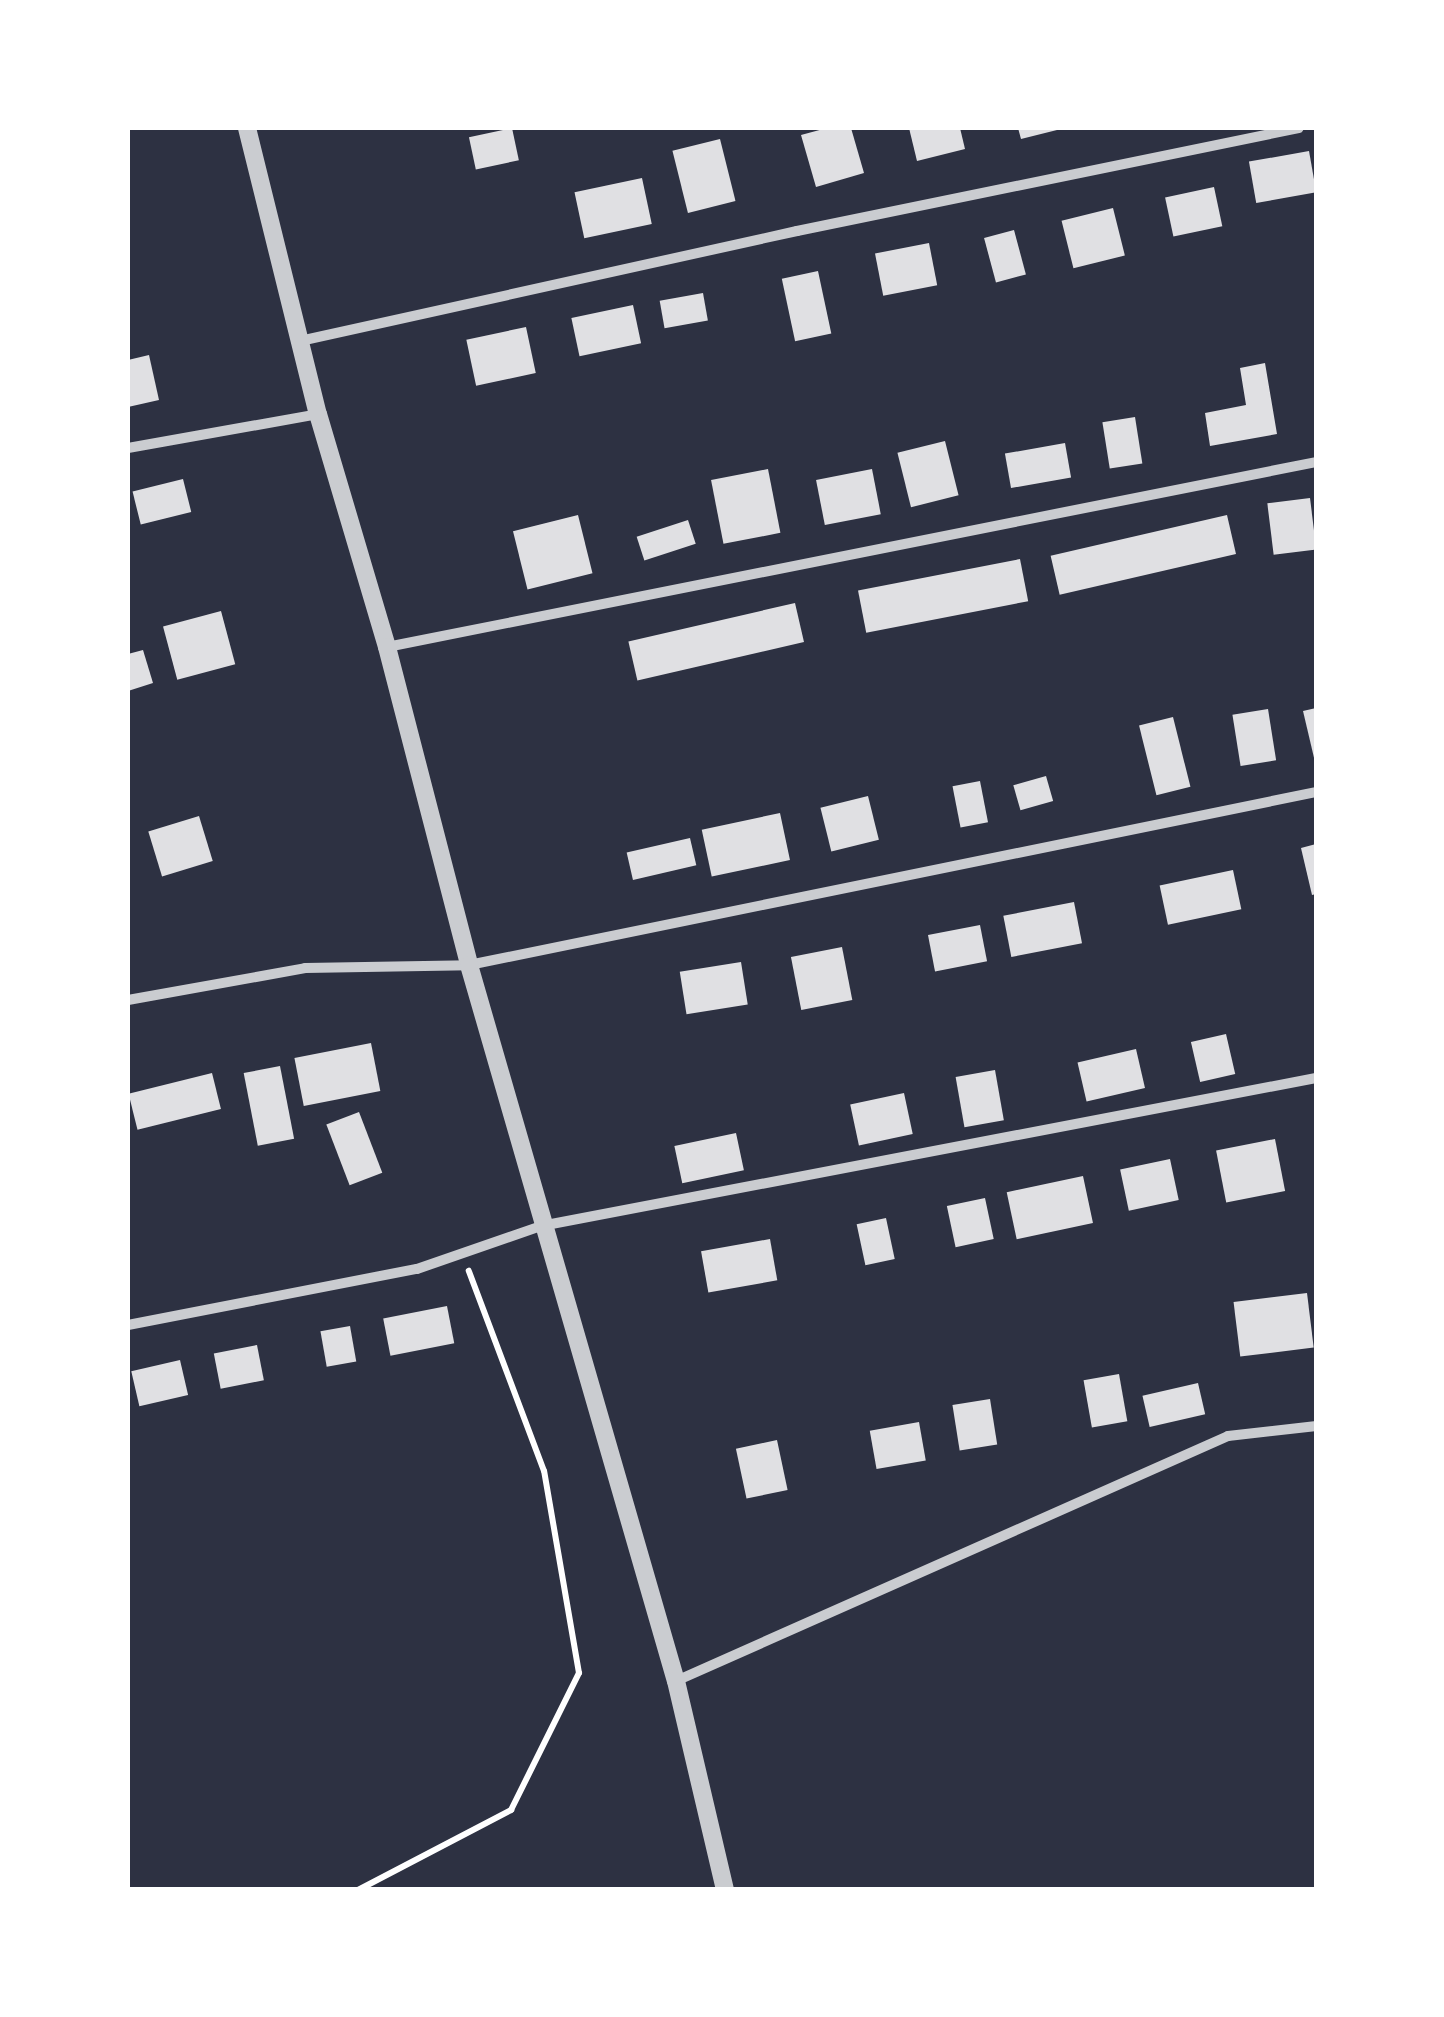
<!DOCTYPE html>
<style>
body{margin:0}
#map{position:relative;width:1444px;height:2017px;overflow:hidden;background:#2d3142;font-family:Montserrat,sans-serif}
div>[style]{position:absolute}
.building>*{inset:0;background:#e0e0e3;transform-origin:0 0}
.path>*{height:6px;margin:-3px;padding:0 3px;transform-origin:3px;border-radius:3px;background:#fff}
.minor>*{height:10px;margin:-5px;padding:0 5px;transform-origin:5px;border-radius:5px;background:#caccd0}
.tertiary>*{height:18px;margin:-9px;padding:0 9px;transform-origin:9px;border-radius:9px;background:#caccd0}
span{translate:-50% -50%;white-space:nowrap;text-align:center;line-height:1.15;-webkit-text-stroke:8px #fff;paint-order:stroke}
.frame{position:absolute;inset:0;border:130px solid #fff;pointer-events:none}
</style>
<div id="map">
<div class="building">
<i style="left:512px;top:128px;width:33px;height:44px;rotate:78deg"></i>
<i style="clip-path:polygon(827px 128px,851px 128px,864px 173px,816px 187px,801px 135px)"></i>
<i style="clip-path:polygon(909px 128px,960px 128px,965px 149px,917px 161px)"></i>
<i style="clip-path:polygon(1018px 128px,1060px 128px,1061px 129px,1021px 139px)"></i>
<i style="left:720px;top:139px;width:64px;height:49px;rotate:76deg"></i>
<i style="left:1309px;top:151px;width:42px;height:61px;rotate:80deg"></i>
<i style="left:642px;top:178px;width:47px;height:69px;rotate:78deg"></i>
<i style="left:1214px;top:187px;width:40px;height:50px;rotate:78deg"></i>
<i style="left:1113px;top:208px;width:49px;height:53px;rotate:76deg"></i>
<i style="left:1014px;top:230px;width:46px;height:31px;rotate:75deg"></i>
<i style="left:929px;top:243px;width:43px;height:55px;rotate:79deg"></i>
<i style="left:818px;top:271px;width:64px;height:37px;rotate:78deg"></i>
<i style="left:703px;top:293px;width:28px;height:44px;rotate:80deg"></i>
<i style="left:633px;top:305px;width:39px;height:63px;rotate:78deg"></i>
<i style="left:526px;top:327px;width:47px;height:61px;rotate:78deg"></i>
<i style="clip-path:polygon(149px 355px,159px 400px,128px 407px,128px 360px)"></i>
<i style="clip-path:polygon(1265px 363px,1277px 434px,1210px 446px,1205px 413px,1246px 405px,1240px 368px)"></i>
<i style="left:1135px;top:417px;width:47px;height:33px;rotate:81deg"></i>
<i style="left:945px;top:441px;width:56px;height:49px;rotate:76deg"></i>
<i style="left:1065px;top:443px;width:35px;height:61px;rotate:80deg"></i>
<i style="left:768px;top:469px;width:65px;height:58px;rotate:79deg"></i>
<i style="left:872px;top:469px;width:46px;height:57px;rotate:79deg"></i>
<i style="left:183px;top:479px;width:34px;height:52px;rotate:76deg"></i>
<i style="left:1310px;top:498px;width:52px;height:43px;rotate:83deg"></i>
<i style="left:578px;top:515px;width:60px;height:67px;rotate:76deg"></i>
<i style="left:1227px;top:515px;width:40px;height:181px;rotate:77deg"></i>
<i style="left:688px;top:520px;width:25px;height:54px;rotate:72deg"></i>
<i style="left:1020px;top:559px;width:43px;height:165px;rotate:79deg"></i>
<i style="left:795px;top:603px;width:40px;height:171px;rotate:77deg"></i>
<i style="left:221px;top:611px;width:55px;height:60px;rotate:75deg"></i>
<i style="clip-path:polygon(143px 650px,153px 683px,128px 691px,128px 654px)"></i>
<i style="clip-path:polygon(1316px 708px,1316px 762px,1315px 762px,1303px 711px)"></i>
<i style="left:1268px;top:709px;width:52px;height:36px;rotate:81deg"></i>
<i style="left:1173px;top:717px;width:72px;height:35px;rotate:76deg"></i>
<i style="left:1046px;top:776px;width:26px;height:34px;rotate:74deg"></i>
<i style="left:980px;top:781px;width:42px;height:28px;rotate:79deg"></i>
<i style="left:868px;top:796px;width:45px;height:49px;rotate:76deg"></i>
<i style="left:780px;top:813px;width:48px;height:80px;rotate:78deg"></i>
<i style="left:199px;top:816px;width:47px;height:53px;rotate:73deg"></i>
<i style="left:690px;top:838px;width:28px;height:65px;rotate:77deg"></i>
<i style="clip-path:polygon(1316px 844px,1316px 894px,1312px 895px,1301px 848px)"></i>
<i style="left:1233px;top:870px;width:40px;height:75px;rotate:78deg"></i>
<i style="left:1074px;top:902px;width:42px;height:72px;rotate:79deg"></i>
<i style="left:980px;top:925px;width:37px;height:53px;rotate:79deg"></i>
<i style="left:842px;top:947px;width:54px;height:52px;rotate:79deg"></i>
<i style="left:741px;top:962px;width:43px;height:62px;rotate:81deg"></i>
<i style="left:1226px;top:1034px;width:41px;height:36px;rotate:77deg"></i>
<i style="left:371px;top:1043px;width:49px;height:78px;rotate:79deg"></i>
<i style="left:1136px;top:1049px;width:40px;height:60px;rotate:77deg"></i>
<i style="left:280px;top:1066px;width:74px;height:37px;rotate:79deg"></i>
<i style="left:995px;top:1070px;width:51px;height:40px;rotate:80deg"></i>
<i style="left:212px;top:1073px;width:37px;height:86px;rotate:76deg"></i>
<i style="left:904px;top:1093px;width:42px;height:55px;rotate:78deg"></i>
<i style="left:359px;top:1112px;width:65px;height:35px;rotate:69deg"></i>
<i style="left:736px;top:1133px;width:38px;height:63px;rotate:78deg"></i>
<i style="left:1275px;top:1139px;width:53px;height:60px;rotate:79deg"></i>
<i style="left:1170px;top:1159px;width:42px;height:51px;rotate:78deg"></i>
<i style="left:1083px;top:1176px;width:48px;height:78px;rotate:78deg"></i>
<i style="left:985px;top:1198px;width:42px;height:39px;rotate:78deg"></i>
<i style="left:886px;top:1218px;width:42px;height:30px;rotate:78deg"></i>
<i style="left:770px;top:1239px;width:42px;height:70px;rotate:80deg"></i>
<i style="left:1307px;top:1293px;width:55px;height:74px;rotate:83deg"></i>
<i style="left:447px;top:1306px;width:38px;height:65px;rotate:79deg"></i>
<i style="left:350px;top:1326px;width:36px;height:30px;rotate:80deg"></i>
<i style="left:257px;top:1345px;width:36px;height:44px;rotate:79deg"></i>
<i style="left:180px;top:1360px;width:36px;height:50px;rotate:77deg"></i>
<i style="left:1119px;top:1374px;width:48px;height:36px;rotate:80deg"></i>
<i style="left:1198px;top:1383px;width:32px;height:57px;rotate:77deg"></i>
<i style="left:990px;top:1399px;width:46px;height:38px;rotate:81deg"></i>
<i style="left:919px;top:1422px;width:39px;height:50px;rotate:80deg"></i>
<i style="left:777px;top:1440px;width:51px;height:42px;rotate:78deg"></i>
</div>
<div class="path">
<i style="left:358px;top:1890px;width:173px;rotate:-27.6deg"></i>
<i style="left:511px;top:1810px;width:153px;rotate:-63.6deg"></i>
<i style="left:579px;top:1673px;width:205px;rotate:-99.8deg"></i>
<i style="left:544px;top:1471px;width:214px;rotate:-110.6deg"></i>
</div>
<div class="minor">
<i style="left:300px;top:341px;width:509px;rotate:-12.48deg"></i>
<i style="left:797px;top:231px;width:512px;rotate:-11.59deg"></i>
<i style="left:128px;top:448px;width:193px;rotate:-10.1deg"></i>
<i style="left:387px;top:647px;width:947px;rotate:-11.26deg"></i>
<i style="left:128px;top:1000px;width:180px;rotate:-10.2deg"></i>
<i style="left:305px;top:968px;width:164px;rotate:-1deg"></i>
<i style="left:469px;top:965px;width:864px;rotate:-11.54deg"></i>
<i style="left:128px;top:1325px;width:294px;rotate:-11deg"></i>
<i style="left:417px;top:1269px;width:131px;rotate:-19.1deg"></i>
<i style="left:541px;top:1226px;width:789px;rotate:-10.81deg"></i>
<i style="left:676px;top:1681px;width:604px;rotate:-23.93deg"></i>
<i style="left:1228px;top:1436px;width:89px;rotate:-6.5deg"></i>
</div>
<div class="tertiary">
<i style="left:247px;top:128px;width:295px;rotate:76.1deg"></i>
<i style="left:318px;top:414px;width:243px;rotate:73.5deg"></i>
<i style="left:387px;top:647px;width:328px;rotate:75.5deg"></i>
<i style="left:469px;top:965px;width:745px;rotate:73.88deg"></i>
<i style="left:676px;top:1681px;width:215px;rotate:76.8deg"></i>
</div>
<div class="frame"></div>
</div>
